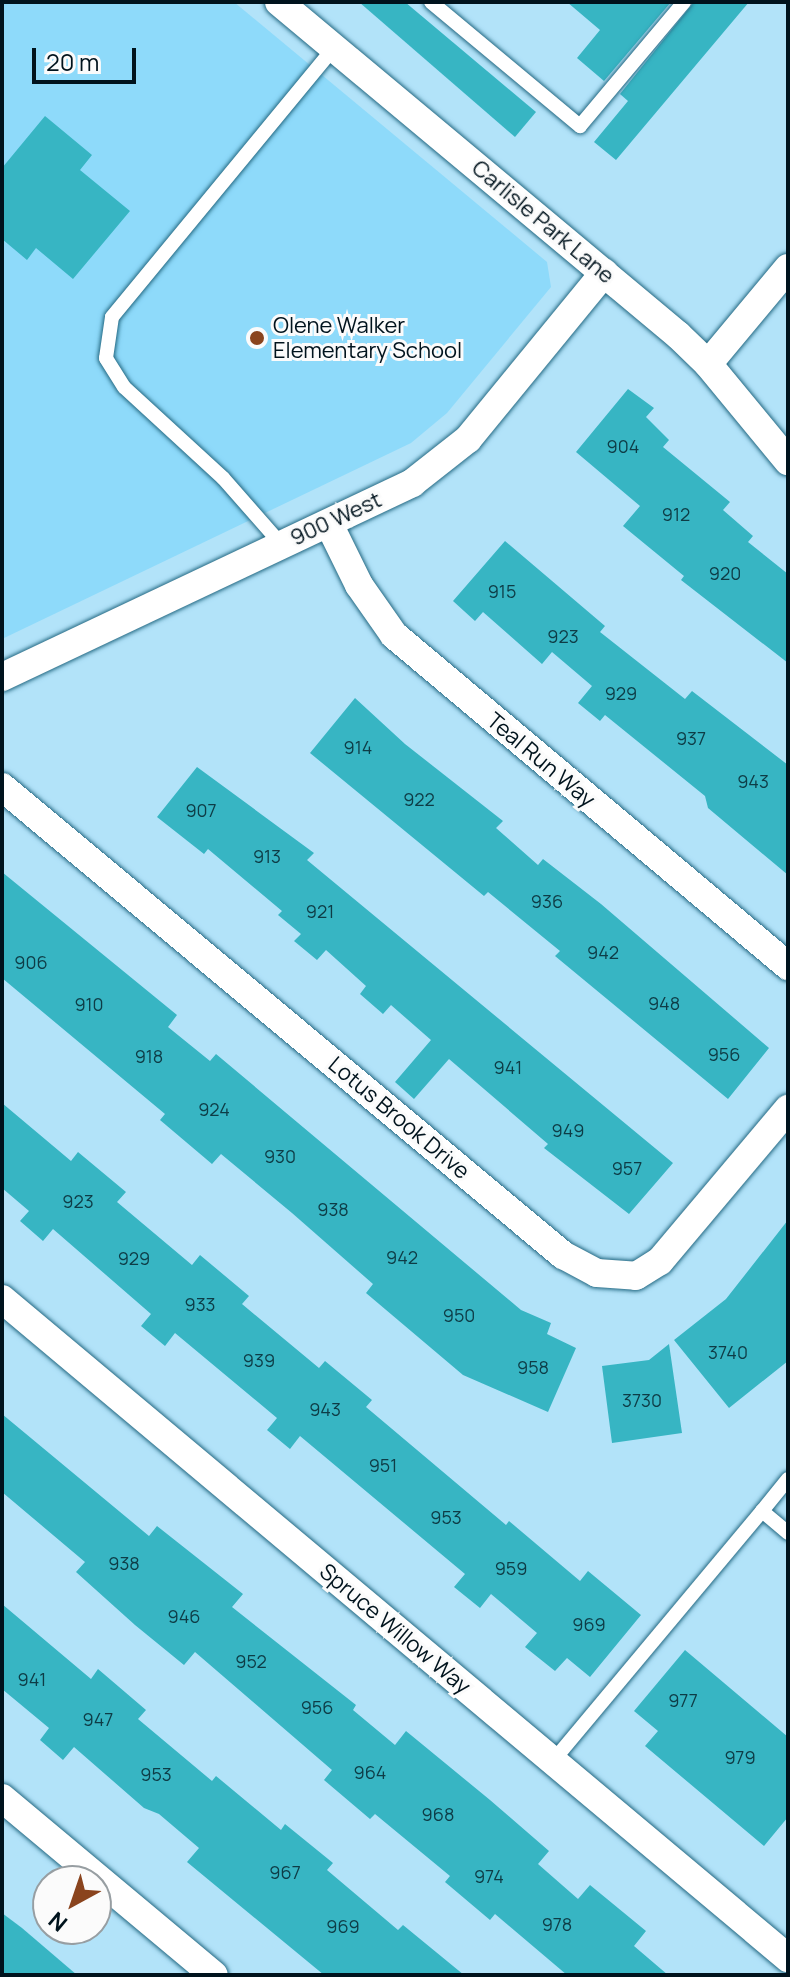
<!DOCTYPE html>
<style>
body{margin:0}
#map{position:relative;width:790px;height:1977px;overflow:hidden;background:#b2e3f9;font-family:Manrope,sans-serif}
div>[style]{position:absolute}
.built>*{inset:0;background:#8edafa}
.building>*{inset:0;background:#37b5c3}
.roads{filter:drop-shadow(0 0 2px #246983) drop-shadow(0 0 2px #246983)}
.lane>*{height:14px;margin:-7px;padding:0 7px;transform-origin:7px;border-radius:7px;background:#fff}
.street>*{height:28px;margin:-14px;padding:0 14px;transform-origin:14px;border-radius:14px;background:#fff}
.dots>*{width:22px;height:22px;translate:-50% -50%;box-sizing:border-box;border:4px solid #fbfbfb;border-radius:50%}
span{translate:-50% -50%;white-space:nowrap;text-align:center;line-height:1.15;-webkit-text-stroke:6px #fbfbfb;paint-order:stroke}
.number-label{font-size:18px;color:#0e3c46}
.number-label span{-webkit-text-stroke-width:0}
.street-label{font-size:22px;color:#00131d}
.poi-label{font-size:22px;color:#00131d}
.left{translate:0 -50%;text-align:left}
.frame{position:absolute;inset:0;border:4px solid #00131d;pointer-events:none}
.north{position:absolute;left:32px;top:1865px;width:80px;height:80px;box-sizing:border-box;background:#fbfbfb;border:2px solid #979ea2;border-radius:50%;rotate:220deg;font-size:22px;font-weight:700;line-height:32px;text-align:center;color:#00131d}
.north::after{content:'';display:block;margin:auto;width:28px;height:36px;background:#8a441e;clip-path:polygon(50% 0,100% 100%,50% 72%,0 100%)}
.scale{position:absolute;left:32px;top:48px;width:104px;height:36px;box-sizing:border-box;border:4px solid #00131d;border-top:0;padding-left:10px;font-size:24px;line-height:28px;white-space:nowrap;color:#00131d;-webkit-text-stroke:6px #fbfbfb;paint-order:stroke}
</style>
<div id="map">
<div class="built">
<i style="clip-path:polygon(2px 2px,234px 2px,547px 262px,551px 287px,447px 413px,411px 443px,2px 639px)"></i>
</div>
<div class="building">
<i style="clip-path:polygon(359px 2px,405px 2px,536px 112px,515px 137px)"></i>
<i style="clip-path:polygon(567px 2px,671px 2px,604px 81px,577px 58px,600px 30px)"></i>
<i style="clip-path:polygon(694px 2px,749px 2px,616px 160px,594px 142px,628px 101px,620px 94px)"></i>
<i style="clip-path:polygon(45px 116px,92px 155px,80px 170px,130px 211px,73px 279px,36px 248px,27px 260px,2px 239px,2px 168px)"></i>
<i style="clip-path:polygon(628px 389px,654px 408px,646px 417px,669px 440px,663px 447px,730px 502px,723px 510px,753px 536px,748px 542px,788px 574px,788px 663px,681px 580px,684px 576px,623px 526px,640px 506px,576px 452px)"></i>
<i style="clip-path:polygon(505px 541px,605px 626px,600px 632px,685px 699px,692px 691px,788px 765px,788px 875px,708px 808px,705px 796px,605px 715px,600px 721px,578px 703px,592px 686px,552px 652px,542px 664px,483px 612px,475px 621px,453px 601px)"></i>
<i style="clip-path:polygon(355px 698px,405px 744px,503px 821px,496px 828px,538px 865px,543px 859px,601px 904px,769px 1048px,728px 1099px,555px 956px,560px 951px,488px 892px,484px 896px,310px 753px)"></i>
<i style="clip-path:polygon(197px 767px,314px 853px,307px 860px,673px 1163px,629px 1214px,544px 1148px,548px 1144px,449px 1059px,414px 1099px,395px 1082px,431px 1040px,391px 1005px,383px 1014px,360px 994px,366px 986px,326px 950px,317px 960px,294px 941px,301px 934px,278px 915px,282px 911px,208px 849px,204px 854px,157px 817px)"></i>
<i style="clip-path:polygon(2px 872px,177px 1015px,168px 1027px,210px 1061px,216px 1054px,521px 1310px,551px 1323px,547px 1334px,576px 1348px,548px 1412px,463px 1375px,366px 1293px,373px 1284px,292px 1213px,221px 1154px,212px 1164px,160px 1120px,165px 1114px,2px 978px)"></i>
<i style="clip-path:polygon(2px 1103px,71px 1161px,78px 1152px,126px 1192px,117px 1202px,192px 1265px,200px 1255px,249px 1296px,242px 1304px,319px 1368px,325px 1361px,372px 1400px,366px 1407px,506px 1525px,509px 1521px,580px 1581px,588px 1571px,641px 1615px,590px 1677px,567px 1658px,555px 1671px,525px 1647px,537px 1633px,491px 1594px,480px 1608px,454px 1587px,465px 1574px,300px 1436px,290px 1449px,267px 1430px,277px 1418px,175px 1333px,165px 1346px,141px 1326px,151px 1314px,53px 1229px,43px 1241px,20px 1221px,29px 1211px,2px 1188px)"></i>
<i style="clip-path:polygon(788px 1220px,788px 1361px,729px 1408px,674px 1340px,726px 1299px)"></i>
<i style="clip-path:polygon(669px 1344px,682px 1433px,612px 1443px,602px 1366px,649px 1360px)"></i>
<i style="clip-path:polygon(2px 1414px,149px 1536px,157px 1526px,243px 1594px,232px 1607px,356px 1705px,353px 1710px,395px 1745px,406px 1731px,490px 1800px,549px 1851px,538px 1864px,578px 1899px,590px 1885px,646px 1931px,634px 1946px,668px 1975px,567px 1975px,495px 1914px,490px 1920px,445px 1882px,450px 1876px,375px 1814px,370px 1819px,324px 1780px,332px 1770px,195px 1652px,184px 1665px,135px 1625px,76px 1572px,85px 1562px,2px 1492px)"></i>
<i style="clip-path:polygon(2px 1604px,91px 1679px,98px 1669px,146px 1710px,138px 1719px,212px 1781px,216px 1776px,281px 1830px,285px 1824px,333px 1863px,327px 1870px,398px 1930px,403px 1925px,464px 1975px,324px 1975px,187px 1862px,199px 1848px,159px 1814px,144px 1808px,74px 1747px,63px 1760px,40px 1740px,49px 1728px,2px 1689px)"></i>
<i style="clip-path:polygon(685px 1650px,788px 1737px,788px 1817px,764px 1846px,645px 1746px,658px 1731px,634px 1711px)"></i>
<i style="clip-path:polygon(2px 1913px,22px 1928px,77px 1975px,2px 1975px)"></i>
</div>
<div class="roads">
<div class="lane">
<i style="left:431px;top:2px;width:194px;rotate:39.8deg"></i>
<i style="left:580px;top:126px;width:162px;rotate:-50deg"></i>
<i style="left:281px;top:544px;width:88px;rotate:-131.3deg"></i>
<i style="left:223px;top:478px;width:134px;rotate:-137.4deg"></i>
<i style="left:124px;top:387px;width:34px;rotate:-122deg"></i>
<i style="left:106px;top:358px;width:41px;rotate:-81.7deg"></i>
<i style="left:112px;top:317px;width:349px;rotate:-50.5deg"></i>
<i style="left:788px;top:1479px;width:41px;rotate:129.1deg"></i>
<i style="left:762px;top:1511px;width:34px;rotate:40deg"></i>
<i style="left:553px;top:1761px;width:326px;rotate:-50.1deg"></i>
</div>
<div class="street">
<i style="left:279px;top:2px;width:520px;rotate:39.85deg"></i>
<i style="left:678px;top:335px;width:42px;rotate:44deg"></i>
<i style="left:708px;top:364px;width:126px;rotate:50.5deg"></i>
<i style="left:708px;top:364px;width:125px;rotate:-50.2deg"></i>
<i style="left:329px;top:524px;width:68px;rotate:63.8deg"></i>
<i style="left:359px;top:585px;width:61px;rotate:55deg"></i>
<i style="left:394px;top:635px;width:515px;rotate:40.03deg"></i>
<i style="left:2px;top:677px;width:454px;rotate:-25.3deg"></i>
<i style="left:412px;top:483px;width:71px;rotate:-38.2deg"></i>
<i style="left:468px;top:439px;width:215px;rotate:-50.7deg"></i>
<i style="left:2px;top:787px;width:731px;rotate:39.84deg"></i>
<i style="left:563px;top:1255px;width:38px;rotate:28deg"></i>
<i style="left:597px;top:1273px;width:39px;rotate:4deg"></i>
<i style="left:636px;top:1276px;width:28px;rotate:-32deg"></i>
<i style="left:660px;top:1261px;width:199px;rotate:-49.9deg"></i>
<i style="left:2px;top:1299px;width:1026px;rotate:39.98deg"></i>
<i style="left:2px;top:1798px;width:276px;rotate:39.9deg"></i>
</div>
</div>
<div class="dots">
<i style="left:257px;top:338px;background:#8a441e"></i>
</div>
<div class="number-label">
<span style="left:623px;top:446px">904</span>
<span style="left:676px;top:514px">912</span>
<span style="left:725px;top:573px">920</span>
<span style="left:502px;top:591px">915</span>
<span style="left:563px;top:636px">923</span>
<span style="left:621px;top:693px">929</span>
<span style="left:691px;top:738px">937</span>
<span style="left:358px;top:747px">914</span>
<span style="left:753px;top:781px">943</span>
<span style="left:419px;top:799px">922</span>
<span style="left:201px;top:810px">907</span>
<span style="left:267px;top:856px">913</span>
<span style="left:547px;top:901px">936</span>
<span style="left:320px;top:911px">921</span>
<span style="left:603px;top:952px">942</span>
<span style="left:31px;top:962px">906</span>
<span style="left:664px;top:1003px">948</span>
<span style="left:89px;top:1004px">910</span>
<span style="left:724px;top:1054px">956</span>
<span style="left:149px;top:1056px">918</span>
<span style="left:508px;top:1067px">941</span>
<span style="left:214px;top:1109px">924</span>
<span style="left:568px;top:1130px">949</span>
<span style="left:280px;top:1156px">930</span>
<span style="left:627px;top:1168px">957</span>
<span style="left:78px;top:1201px">923</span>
<span style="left:333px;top:1209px">938</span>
<span style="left:402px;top:1257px">942</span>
<span style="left:134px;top:1258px">929</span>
<span style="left:200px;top:1304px">933</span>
<span style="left:459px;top:1315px">950</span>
<span style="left:728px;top:1352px">3740</span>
<span style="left:259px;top:1360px">939</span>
<span style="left:533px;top:1367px">958</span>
<span style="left:642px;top:1400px">3730</span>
<span style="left:325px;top:1409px">943</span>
<span style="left:383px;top:1465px">951</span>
<span style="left:446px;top:1517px">953</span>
<span style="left:124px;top:1563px">938</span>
<span style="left:511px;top:1568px">959</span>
<span style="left:184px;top:1616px">946</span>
<span style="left:589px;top:1624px">969</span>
<span style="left:251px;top:1661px">952</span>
<span style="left:32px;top:1679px">941</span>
<span style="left:683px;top:1700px">977</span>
<span style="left:317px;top:1707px">956</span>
<span style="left:98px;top:1719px">947</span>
<span style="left:740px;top:1757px">979</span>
<span style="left:370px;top:1772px">964</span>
<span style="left:156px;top:1774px">953</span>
<span style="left:438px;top:1814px">968</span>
<span style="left:285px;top:1872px">967</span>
<span style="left:489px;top:1876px">974</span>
<span style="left:557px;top:1924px">978</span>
<span style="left:343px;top:1926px">969</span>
</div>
<div class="street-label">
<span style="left:543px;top:222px;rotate:40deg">Carlisle Park Lane</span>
<span style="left:336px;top:519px;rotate:-25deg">900 West</span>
<span style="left:541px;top:760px;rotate:40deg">Teal Run Way</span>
<span style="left:399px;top:1118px;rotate:40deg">Lotus Brook Drive</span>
<span style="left:395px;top:1629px;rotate:40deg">Spruce Willow Way</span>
</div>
<div class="poi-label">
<span class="left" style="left:273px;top:338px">Olene Walker<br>Elementary School</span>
</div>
<div class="frame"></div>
<div class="north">N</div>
<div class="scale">20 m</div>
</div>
